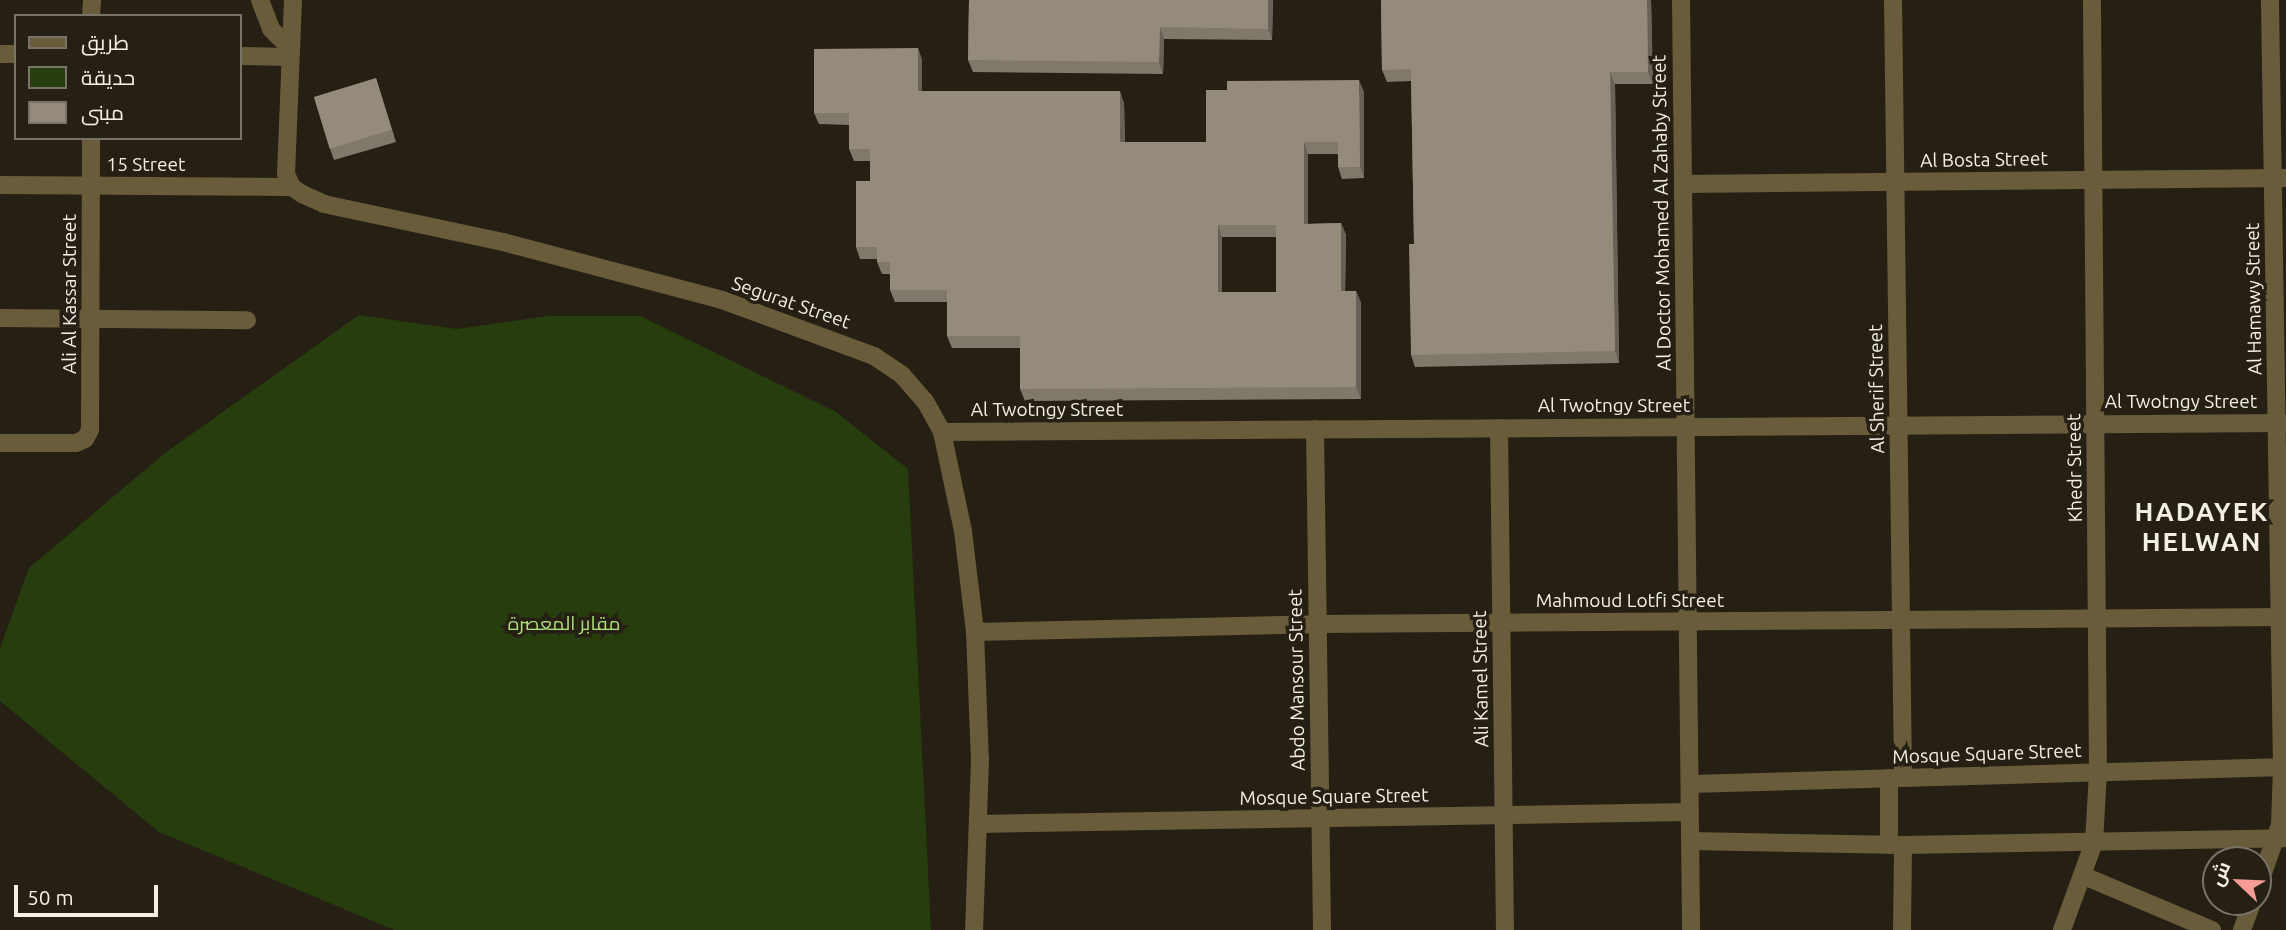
<!DOCTYPE html>
<meta charset="utf-8">
<style>
body{margin:0}
#map{position:relative;width:2286px;height:930px;overflow:hidden;background:#252013;font-family:Ubuntu,Cairo,sans-serif}
div>[style]{position:absolute}
.green>*{inset:0;background:#273d0e}
.minor>*{height:18px;margin:-9px;padding:0 9px;transform-origin:9px;border-radius:9px;background:#685c3b}
.wall>*{inset:0;background:#80786b}
.shaded-wall>*{inset:0;background:#686157}
.building>*{inset:0;background:#958b7c;transform-origin:0 0}
span{translate:-50% -50%;white-space:nowrap;text-align:center;line-height:1.15;-webkit-text-stroke:7px #252013;paint-order:stroke}
.street-label{font-size:19px;color:#f3efe6}
.park-label{font-size:19px;color:#aee17b}
.district-label{font-size:26px;color:#f3efe6;font-weight:700;letter-spacing:2px}
.legend{position:absolute;left:14px;top:14px;width:228px;height:126px;box-sizing:border-box;background:#252013;border:2px solid #777367;margin:0;padding:9px 12px;list-style:none;font-size:21px;color:#f3efe6}
.legend li{display:flex;align-items:center;gap:14px;height:35px}
.legend b{width:35px;border:2px solid #777367}
.north{position:absolute;left:2202px;top:846px;width:70px;height:70px;box-sizing:border-box;background:#252013;border:2px solid #777367;border-radius:50%;rotate:293deg;font-size:19px;font-weight:700;line-height:28px;text-align:center;color:#f3efe6}
.north::after{content:'';display:block;margin:auto;width:24px;height:32px;background:#f59c95;clip-path:polygon(50% 0,100% 100%,50% 72%,0 100%)}
.scale{position:absolute;left:14px;top:885px;width:144px;height:32px;box-sizing:border-box;border:4px solid #f3efe6;border-top:0;padding-left:9px;font-size:21px;line-height:24px;white-space:nowrap;color:#f3efe6;-webkit-text-stroke:5px #252013;paint-order:stroke}
</style>
<div id="map">
<div class="green">
<i style="clip-path:polygon(359px 315px,457px 329px,549px 316px,640px 316px,836px 412px,908px 469px,931px 930px,394px 930px,159px 832px,0 701px,0 648px,29px 568px,165px 453px)"></i>
</div>
<div class="minor">
<i style="left:260px;top:0;width:31px;rotate:69deg"></i>
<i style="left:271px;top:29px;width:27px;rotate:45deg"></i>
<i style="left:293px;top:0;width:174px;rotate:92.3deg"></i>
<i style="left:286px;top:174px;width:14px;rotate:65deg"></i>
<i style="left:292px;top:187px;width:12px;rotate:35deg"></i>
<i style="left:302px;top:194px;width:24px;rotate:24deg"></i>
<i style="left:324px;top:204px;width:183px;rotate:12deg"></i>
<i style="left:503px;top:242px;width:227px;rotate:14.8deg"></i>
<i style="left:722px;top:300px;width:162px;rotate:20.2deg"></i>
<i style="left:874px;top:356px;width:34px;rotate:34deg"></i>
<i style="left:902px;top:375px;width:35px;rotate:49deg"></i>
<i style="left:925px;top:401px;width:35px;rotate:61deg"></i>
<i style="left:942px;top:432px;width:101px;rotate:78deg"></i>
<i style="left:963px;top:531px;width:102px;rotate:83.2deg"></i>
<i style="left:975px;top:632px;width:128px;rotate:87.8deg"></i>
<i style="left:980px;top:760px;width:170px;rotate:92deg"></i>
<i style="left:1681px;top:0;width:930px;rotate:89.38deg"></i>
<i style="left:1893px;top:0;width:777px;rotate:89.26deg"></i>
<i style="left:91px;top:16px;width:16px;rotate:-86deg"></i>
<i style="left:0;top:54px;width:16px"></i>
<i style="left:240px;top:56px;width:49px;rotate:1.2deg"></i>
<i style="left:1683px;top:184px;width:603px;rotate:-0.57deg"></i>
<i style="left:0;top:185px;width:292px;rotate:0.4deg"></i>
<i style="left:0;top:318px;width:247px;rotate:0.5deg"></i>
<i style="left:1499px;top:428px;width:502px;rotate:89.32deg"></i>
<i style="left:1315px;top:429px;width:501px;rotate:89.2deg"></i>
<i style="left:942px;top:432px;width:1344px;rotate:-0.38deg"></i>
<i style="left:0;top:443px;width:76px"></i>
<i style="left:76px;top:443px;width:10px;rotate:-24deg"></i>
<i style="left:85px;top:439px;width:10px;rotate:-61deg"></i>
<i style="left:90px;top:430px;width:292px;rotate:-89.8deg"></i>
<i style="left:975px;top:632px;width:343px;rotate:-1.3deg"></i>
<i style="left:1318px;top:624px;width:968px;rotate:-0.41deg"></i>
<i style="left:1690px;top:784px;width:596px;rotate:-1.63deg"></i>
<i style="left:978px;top:824px;width:712px;rotate:-0.97deg"></i>
<i style="left:1690px;top:841px;width:213px;rotate:1.1deg"></i>
<i style="left:1903px;top:845px;width:383px;rotate:-1deg"></i>
<i style="left:1889px;top:845px;width:67px;rotate:-90deg"></i>
<i style="left:2084px;top:876px;width:139px;rotate:22.9deg"></i>
<i style="left:2258px;top:887px;width:66px;rotate:-70.5deg"></i>
<i style="left:2280px;top:825px;width:58px;rotate:-88deg"></i>
<i style="left:2282px;top:767px;width:767px;rotate:-90.9deg"></i>
<i style="left:1902px;top:930px;width:85px;rotate:-89.3deg"></i>
<i style="left:2062px;top:930px;width:94px;rotate:-70deg"></i>
<i style="left:2094px;top:842px;width:70px;rotate:-86.7deg"></i>
<i style="left:2098px;top:772px;width:772px;rotate:-90.45deg"></i>
<i style="left:2242px;top:930px;width:30px;rotate:-70deg"></i>
</div>
<div class="wall">
<i style="clip-path:polygon(969px 0,1273px 0,1272px 40px,1164px 39px,1163px 74px,973px 72px,968px 60px)"></i>
<i style="clip-path:polygon(1381px 0,1651px 0,1653px 84px,1615px 84px,1619px 363px,1415px 367px,1411px 355px,1414px 244px,1411px 81px,1387px 82px,1382px 70px)"></i>
<i style="clip-path:polygon(evenodd,918px 48px,922px 60px,922px 91px,1124px 103px,1125px 142px,1206px 142px,1364px 92px,1364px 178px,1342px 179px,1338px 167px,1338px 154px,1308px 154px,1308px 224px,1341px 223px,1346px 235px,1345px 291px,1356px 291px,1361px 303px,1361px 399px,1025px 401px,1020px 389px,1020px 348px,952px 348px,947px 336px,947px 302px,895px 302px,890px 290px,890px 274px,882px 274px,877px 262px,877px 259px,860px 259px,856px 247px,870px 181px,870px 161px,854px 161px,849px 149px,849px 125px,819px 124px,814px 113px,918px 48px,1222px 237px,1276px 237px,1276px 292px,1222px 292px,1222px 237px)"></i>
<i style="clip-path:polygon(376px 78px,396px 142px,334px 160px,330px 149px)"></i>
</div>
<div class="shaded-wall">
<i style="clip-path:polygon(1268px 0,1273px 0,1272px 40px,1268px 29px)"></i>
<i style="clip-path:polygon(1647px 0,1651px 0,1653px 84px,1648px 72px)"></i>
<i style="clip-path:polygon(1160px 27px,1164px 39px,1163px 74px,1159px 62px)"></i>
<i style="clip-path:polygon(918px 48px,922px 60px,922px 103px,918px 91px)"></i>
<i style="clip-path:polygon(1610px 72px,1615px 84px,1619px 363px,1615px 351px)"></i>
<i style="clip-path:polygon(1359px 80px,1364px 92px,1364px 178px,1360px 167px)"></i>
<i style="clip-path:polygon(1120px 91px,1124px 103px,1125px 154px,1120px 142px)"></i>
<i style="clip-path:polygon(1304px 142px,1308px 154px,1308px 235px,1304px 224px)"></i>
<i style="clip-path:polygon(1341px 223px,1346px 235px,1345px 303px,1341px 291px)"></i>
<i style="clip-path:polygon(1218px 225px,1222px 237px,1222px 304px,1218px 292px)"></i>
<i style="clip-path:polygon(1356px 291px,1361px 303px,1361px 399px,1356px 387px)"></i>
</div>
<div class="building">
<i style="clip-path:polygon(969px 0,1268px 0,1268px 29px,1160px 27px,1159px 62px,968px 60px)"></i>
<i style="clip-path:polygon(1381px 0,1647px 0,1648px 72px,1610px 72px,1615px 351px,1411px 355px,1409px 244px,1414px 244px,1411px 69px,1382px 70px)"></i>
<i style="clip-path:polygon(evenodd,918px 48px,918px 91px,1120px 91px,1120px 142px,1206px 142px,1206px 90px,1227px 90px,1227px 81px,1359px 80px,1360px 167px,1338px 167px,1338px 142px,1304px 142px,1304px 224px,1341px 223px,1341px 291px,1356px 291px,1356px 387px,1020px 389px,1020px 336px,947px 336px,947px 290px,890px 290px,890px 262px,877px 262px,877px 247px,856px 247px,856px 181px,870px 181px,870px 149px,849px 149px,849px 113px,814px 113px,814px 49px,918px 48px,1218px 225px,1276px 225px,1276px 292px,1218px 292px,1218px 225px)"></i>
<i style="left:376px;top:78px;width:54px;height:65px;rotate:73deg"></i>
</div>
<div class="street-label">
<span style="left:1984px;top:160px;rotate:-1deg">Al Bosta Street</span>
<span style="left:146px;top:165px">15 Street</span>
<span style="left:1662px;top:213px;rotate:-91deg">Al Doctor Mohamed Al Zahaby Street</span>
<span style="left:70px;top:294px;rotate:-90deg">Ali Al Kassar Street</span>
<span style="left:2254px;top:299px;rotate:-91deg">Al Hamawy Street</span>
<span style="left:791px;top:303px;rotate:19deg">Segurat Street</span>
<span style="left:1877px;top:389px;rotate:-91deg">Al Sherif Street</span>
<span style="left:2181px;top:402px">Al Twotngy Street</span>
<span style="left:1614px;top:406px">Al Twotngy Street</span>
<span style="left:1047px;top:410px">Al Twotngy Street</span>
<span style="left:2075px;top:468px;rotate:-91deg">Khedr Street</span>
<span style="left:1630px;top:601px">Mahmoud Lotfi Street</span>
<span style="left:1481px;top:679px;rotate:-91deg">Ali Kamel Street</span>
<span style="left:1297px;top:680px;rotate:-91deg">Abdo Mansour Street</span>
<span style="left:1987px;top:754px;rotate:-2deg">Mosque Square Street</span>
<span style="left:1334px;top:797px;rotate:-1deg">Mosque Square Street</span>
</div>
<div class="park-label">
<span style="left:564px;top:624px">مقابر المعصرة</span>
</div>
<div class="district-label">
<span style="left:2202px;top:527px">HADAYEK<br>HELWAN</span>
</div>
<ul class="legend">
<li><b style="height:9px;background:#685c3b"></b>طريق</li>
<li><b style="height:19px;background:#273d0e"></b>حديقة</li>
<li><b style="height:19px;background:#958b7c"></b>مبنى</li>
</ul>
<div class="north">ش</div>
<div class="scale">50 m</div>
</div>
